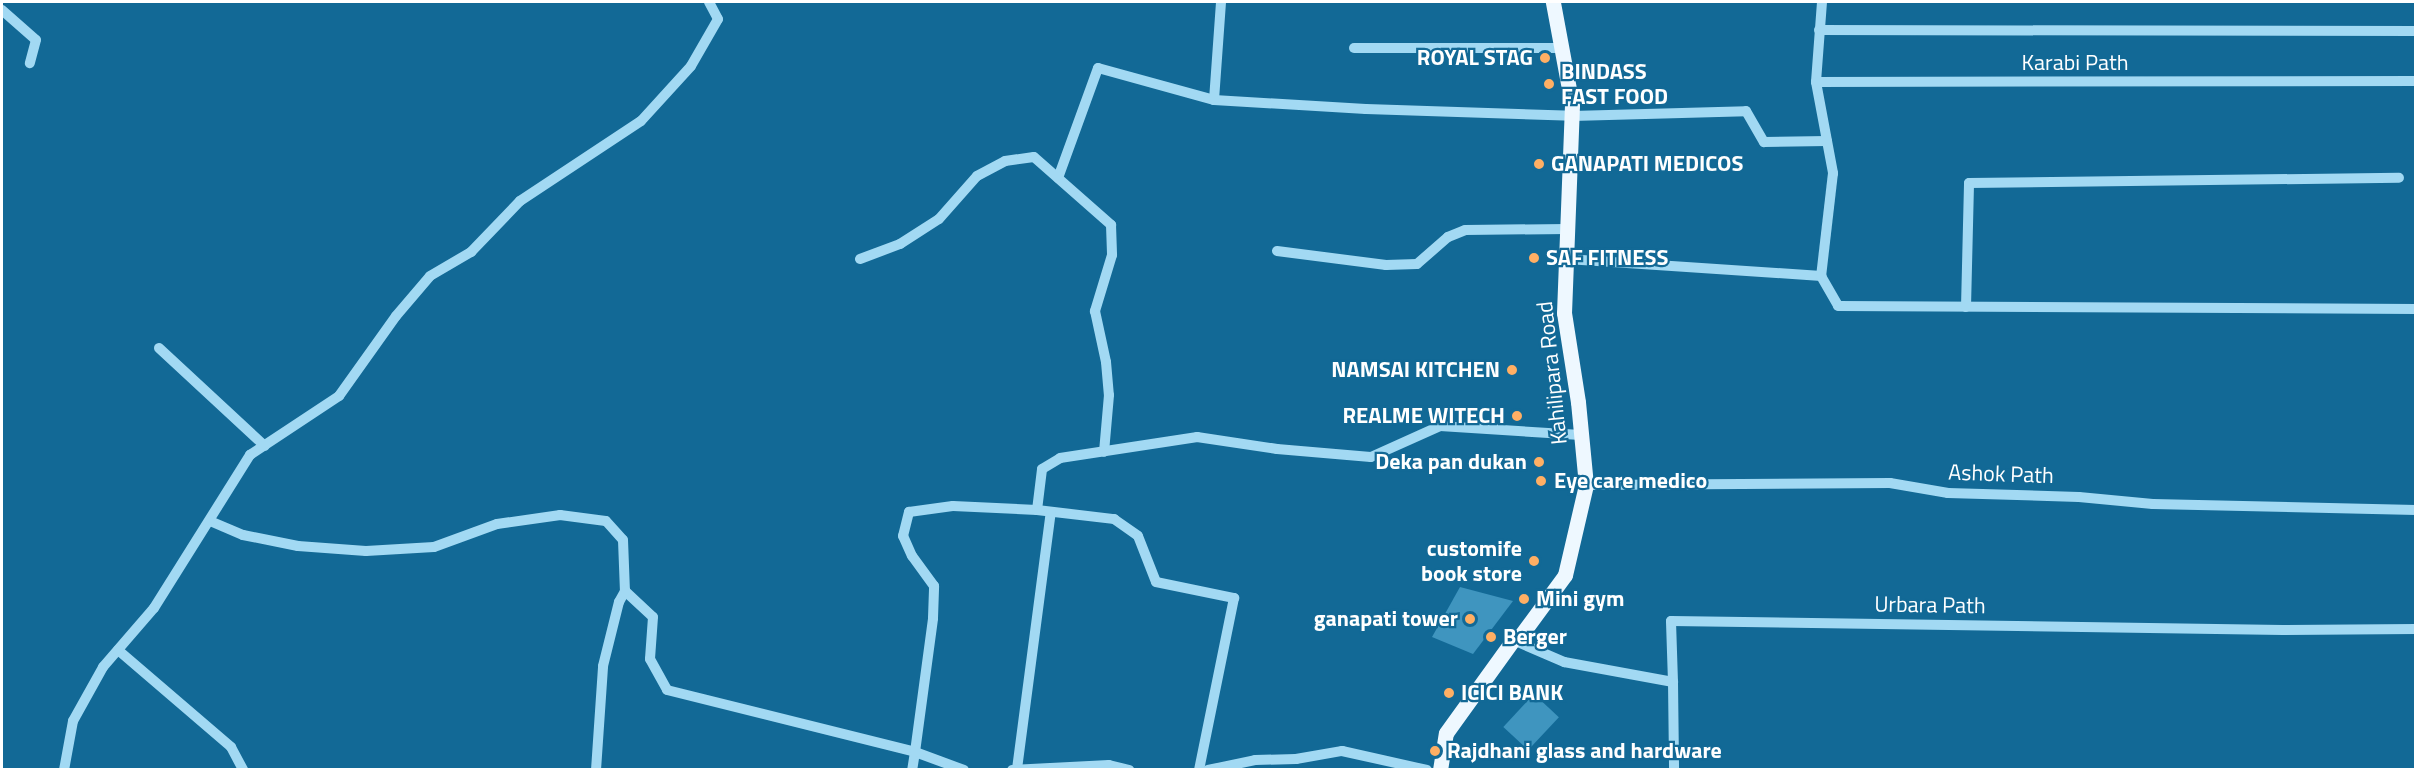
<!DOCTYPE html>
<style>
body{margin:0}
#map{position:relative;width:2417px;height:771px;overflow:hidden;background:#126996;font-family:"Titillium Web",sans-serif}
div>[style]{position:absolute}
.building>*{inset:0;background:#3f95bf;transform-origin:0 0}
.minor>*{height:10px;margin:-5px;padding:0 5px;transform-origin:5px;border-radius:5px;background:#a2d9f3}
.major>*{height:15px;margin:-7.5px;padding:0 7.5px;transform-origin:7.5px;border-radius:7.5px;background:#eef8ff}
.dots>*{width:16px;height:16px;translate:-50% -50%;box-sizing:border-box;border:3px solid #126996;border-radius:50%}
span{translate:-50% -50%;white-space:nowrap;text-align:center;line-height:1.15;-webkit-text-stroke:4.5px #126996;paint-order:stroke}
.poi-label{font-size:22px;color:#fff;font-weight:700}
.right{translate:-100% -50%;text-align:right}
.left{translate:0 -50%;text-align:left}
.street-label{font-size:22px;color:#fff}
.frame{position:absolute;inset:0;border:3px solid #fff;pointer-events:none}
</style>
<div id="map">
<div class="building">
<i style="clip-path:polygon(1460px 587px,1513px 601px,1473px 654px,1432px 637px)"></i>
<i style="left:1534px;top:694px;width:34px;height:45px;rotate:43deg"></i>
</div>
<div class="minor">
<i style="left:1822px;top:2px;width:80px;rotate:94.3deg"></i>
<i style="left:1816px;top:82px;width:600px;rotate:-0.1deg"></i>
<i style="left:2px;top:10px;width:45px;rotate:41.4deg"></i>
<i style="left:36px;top:40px;width:24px;rotate:105deg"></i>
<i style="left:1819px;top:30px;width:597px;rotate:0.1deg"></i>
<i style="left:1354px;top:48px;width:208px"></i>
<i style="left:1816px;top:82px;width:93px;rotate:79.4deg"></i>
<i style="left:1833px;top:173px;width:104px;rotate:96.6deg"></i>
<i style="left:1214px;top:100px;width:152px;rotate:3.4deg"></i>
<i style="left:1366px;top:109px;width:206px;rotate:1.9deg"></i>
<i style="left:1572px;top:116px;width:174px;rotate:-1.6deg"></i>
<i style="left:1746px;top:111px;width:36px;rotate:60deg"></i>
<i style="left:1764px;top:142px;width:63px;rotate:-0.9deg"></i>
<i style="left:1058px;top:178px;width:117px;rotate:-70deg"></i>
<i style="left:1098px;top:68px;width:120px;rotate:15.4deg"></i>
<i style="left:1214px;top:100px;width:98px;rotate:-85.9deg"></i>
<i style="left:1277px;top:251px;width:110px;rotate:7.3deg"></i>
<i style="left:1386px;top:265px;width:31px;rotate:-2deg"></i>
<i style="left:1417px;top:264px;width:41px;rotate:-41.1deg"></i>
<i style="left:1448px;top:237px;width:18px;rotate:-22deg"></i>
<i style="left:1465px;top:230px;width:102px;rotate:-0.6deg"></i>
<i style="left:860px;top:259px;width:43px;rotate:-20.6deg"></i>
<i style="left:900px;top:244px;width:46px;rotate:-32.7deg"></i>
<i style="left:939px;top:219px;width:57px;rotate:-48.5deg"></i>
<i style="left:977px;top:176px;width:32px;rotate:-28deg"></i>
<i style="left:1005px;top:161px;width:29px;rotate:-8deg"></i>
<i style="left:1034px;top:157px;width:103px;rotate:41.4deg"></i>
<i style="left:1111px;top:225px;width:30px;rotate:88deg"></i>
<i style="left:1112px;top:255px;width:59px;rotate:106.9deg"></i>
<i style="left:1095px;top:311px;width:52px;rotate:77.8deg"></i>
<i style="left:1106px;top:362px;width:33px;rotate:85deg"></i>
<i style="left:1109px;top:395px;width:57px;rotate:95deg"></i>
<i style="left:1567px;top:259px;width:255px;rotate:3.8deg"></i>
<i style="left:1821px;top:276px;width:34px;rotate:60deg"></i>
<i style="left:1838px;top:306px;width:578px;rotate:0.3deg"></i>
<i style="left:1966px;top:307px;width:124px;rotate:-88.6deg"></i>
<i style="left:1969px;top:183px;width:430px;rotate:-0.7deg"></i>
<i style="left:159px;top:348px;width:144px;rotate:42.8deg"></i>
<i style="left:1586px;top:485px;width:304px;rotate:-0.4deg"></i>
<i style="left:1890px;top:483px;width:59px;rotate:9.8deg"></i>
<i style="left:1948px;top:493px;width:131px;rotate:1.7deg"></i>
<i style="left:2079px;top:497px;width:74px;rotate:5.4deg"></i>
<i style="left:2153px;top:504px;width:263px;rotate:1.3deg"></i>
<i style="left:1037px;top:510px;width:78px;rotate:6.7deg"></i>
<i style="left:1114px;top:519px;width:29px;rotate:35deg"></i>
<i style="left:1138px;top:536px;width:49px;rotate:68.6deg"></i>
<i style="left:1156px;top:582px;width:80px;rotate:11.6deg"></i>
<i style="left:1234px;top:598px;width:176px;rotate:101.5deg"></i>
<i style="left:210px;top:521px;width:36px;rotate:23deg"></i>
<i style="left:243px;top:535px;width:56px;rotate:11.3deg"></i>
<i style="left:298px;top:546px;width:68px;rotate:4.2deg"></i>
<i style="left:366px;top:551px;width:68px;rotate:-3.4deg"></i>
<i style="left:434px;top:547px;width:67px;rotate:-20.1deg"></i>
<i style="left:497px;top:524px;width:64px;rotate:-8.1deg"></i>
<i style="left:560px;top:515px;width:46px;rotate:7.4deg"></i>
<i style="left:606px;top:521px;width:25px;rotate:48deg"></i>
<i style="left:623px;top:540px;width:51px;rotate:87.8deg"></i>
<i style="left:625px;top:591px;width:38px;rotate:43deg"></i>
<i style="left:653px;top:617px;width:42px;rotate:94.1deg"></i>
<i style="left:650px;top:659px;width:35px;rotate:61deg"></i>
<i style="left:667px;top:690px;width:256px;rotate:14deg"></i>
<i style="left:915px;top:752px;width:18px;rotate:99deg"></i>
<i style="left:1513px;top:640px;width:56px;rotate:23.3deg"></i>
<i style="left:1564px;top:662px;width:111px;rotate:10.4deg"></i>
<i style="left:1673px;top:682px;width:61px;rotate:-91.9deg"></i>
<i style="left:1671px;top:621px;width:612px;rotate:0.84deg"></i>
<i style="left:2283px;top:630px;width:133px;rotate:-0.4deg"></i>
<i style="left:118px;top:650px;width:149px;rotate:40.6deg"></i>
<i style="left:231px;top:747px;width:26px;rotate:62deg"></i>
<i style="left:1673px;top:682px;width:88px;rotate:89.3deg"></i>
<i style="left:1017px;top:769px;width:259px;rotate:-82.5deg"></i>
<i style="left:64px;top:770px;width:50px;rotate:-79.6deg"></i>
<i style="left:73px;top:721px;width:62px;rotate:-60.9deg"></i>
<i style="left:103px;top:667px;width:78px;rotate:-49.2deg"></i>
<i style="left:154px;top:608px;width:181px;rotate:-57.9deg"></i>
<i style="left:250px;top:455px;width:107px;rotate:-33.5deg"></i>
<i style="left:339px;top:396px;width:98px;rotate:-54.5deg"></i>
<i style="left:396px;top:316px;width:52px;rotate:-49.6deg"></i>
<i style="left:430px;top:276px;width:48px;rotate:-30.3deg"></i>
<i style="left:471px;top:252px;width:71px;rotate:-46.1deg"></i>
<i style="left:520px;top:201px;width:145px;rotate:-33.5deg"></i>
<i style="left:641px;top:121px;width:74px;rotate:-47.7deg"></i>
<i style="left:691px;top:66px;width:54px;rotate:-60.1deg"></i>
<i style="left:718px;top:19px;width:19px;rotate:-118deg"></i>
<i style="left:596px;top:770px;width:104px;rotate:-86.1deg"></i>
<i style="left:603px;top:666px;width:66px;rotate:-76deg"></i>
<i style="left:619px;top:602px;width:13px;rotate:-61deg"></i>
<i style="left:964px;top:770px;width:52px;rotate:-159.8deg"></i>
<i style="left:915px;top:752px;width:135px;rotate:-82.3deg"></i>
<i style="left:933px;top:618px;width:32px;rotate:-88deg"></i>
<i style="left:934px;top:586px;width:37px;rotate:-126deg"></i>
<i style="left:912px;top:556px;width:22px;rotate:-114deg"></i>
<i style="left:903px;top:536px;width:25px;rotate:-76deg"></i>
<i style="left:909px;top:512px;width:44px;rotate:-7.8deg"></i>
<i style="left:953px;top:506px;width:84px;rotate:2.7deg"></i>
<i style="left:1037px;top:510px;width:41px;rotate:-83deg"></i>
<i style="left:1042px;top:469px;width:21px;rotate:-31deg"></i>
<i style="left:1060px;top:458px;width:139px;rotate:-8.7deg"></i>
<i style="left:1197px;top:437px;width:81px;rotate:8.5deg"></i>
<i style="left:1277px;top:449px;width:94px;rotate:4.9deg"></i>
<i style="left:1371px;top:457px;width:76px;rotate:-24.2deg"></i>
<i style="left:1440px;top:426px;width:141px;rotate:3.7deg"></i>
<i style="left:1012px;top:770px;width:97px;rotate:-3deg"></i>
<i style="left:1109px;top:765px;width:21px;rotate:14deg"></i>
<i style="left:1208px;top:770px;width:48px;rotate:-12deg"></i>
<i style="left:1255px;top:760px;width:41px;rotate:-1.4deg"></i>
<i style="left:1296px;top:759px;width:47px;rotate:-9.9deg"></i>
<i style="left:1342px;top:751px;width:87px;rotate:12.6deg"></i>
</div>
<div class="major">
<i style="left:1440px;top:770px;width:37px;rotate:-81deg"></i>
<i style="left:1446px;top:733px;width:115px;rotate:-54.2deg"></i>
<i style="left:1513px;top:640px;width:9px;rotate:-32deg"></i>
<i style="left:1521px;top:635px;width:74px;rotate:-53.7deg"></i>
<i style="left:1565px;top:575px;width:92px;rotate:-76.9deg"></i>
<i style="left:1586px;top:485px;width:83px;rotate:-95.5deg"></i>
<i style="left:1578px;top:402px;width:90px;rotate:-98.9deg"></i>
<i style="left:1564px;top:313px;width:208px;rotate:-87.8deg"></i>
<i style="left:1572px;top:105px;width:105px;rotate:-100.5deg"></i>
</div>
<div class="dots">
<i style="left:1545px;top:58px;background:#ffaf64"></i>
<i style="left:1549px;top:84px;background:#ffaf64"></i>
<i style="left:1539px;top:164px;background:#ffaf64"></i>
<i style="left:1534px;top:258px;background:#ffaf64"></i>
<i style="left:1512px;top:370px;background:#ffaf64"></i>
<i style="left:1517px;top:416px;background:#ffaf64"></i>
<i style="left:1539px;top:462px;background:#ffaf64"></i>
<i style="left:1541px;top:481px;background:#ffaf64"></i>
<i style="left:1534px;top:561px;background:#ffaf64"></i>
<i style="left:1524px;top:599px;background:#ffaf64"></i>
<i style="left:1470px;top:619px;background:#ffaf64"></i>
<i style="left:1491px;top:637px;background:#ffaf64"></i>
<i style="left:1449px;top:693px;background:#ffaf64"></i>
<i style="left:1435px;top:751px;background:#ffaf64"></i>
</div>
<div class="poi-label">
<span class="right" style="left:1533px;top:58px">ROYAL STAG</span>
<span class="left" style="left:1561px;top:84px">BINDASS<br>FAST FOOD</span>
<span class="left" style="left:1551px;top:164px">GANAPATI MEDICOS</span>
<span class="left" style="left:1546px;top:258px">SAF FITNESS</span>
<span class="right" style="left:1500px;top:370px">NAMSAI KITCHEN</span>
<span class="right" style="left:1505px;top:416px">REALME WITECH</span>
<span class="right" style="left:1527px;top:462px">Deka pan dukan</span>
<span class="left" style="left:1554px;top:481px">Eye care medico</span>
<span class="right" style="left:1522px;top:561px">customife<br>book store</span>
<span class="left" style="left:1536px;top:599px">Mini gym</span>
<span class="right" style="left:1458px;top:619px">ganapati tower</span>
<span class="left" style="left:1503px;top:637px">Berger</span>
<span class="left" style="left:1461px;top:693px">ICICI BANK</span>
<span class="left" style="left:1447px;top:751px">Rajdhani glass and hardware</span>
</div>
<div class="street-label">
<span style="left:2075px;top:63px">Karabi Path</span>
<span style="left:1552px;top:373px;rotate:-96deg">Kahilipara Road</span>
<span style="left:2001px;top:474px;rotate:2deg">Ashok Path</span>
<span style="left:1930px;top:605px;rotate:1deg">Urbara Path</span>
</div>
<div class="frame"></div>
</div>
